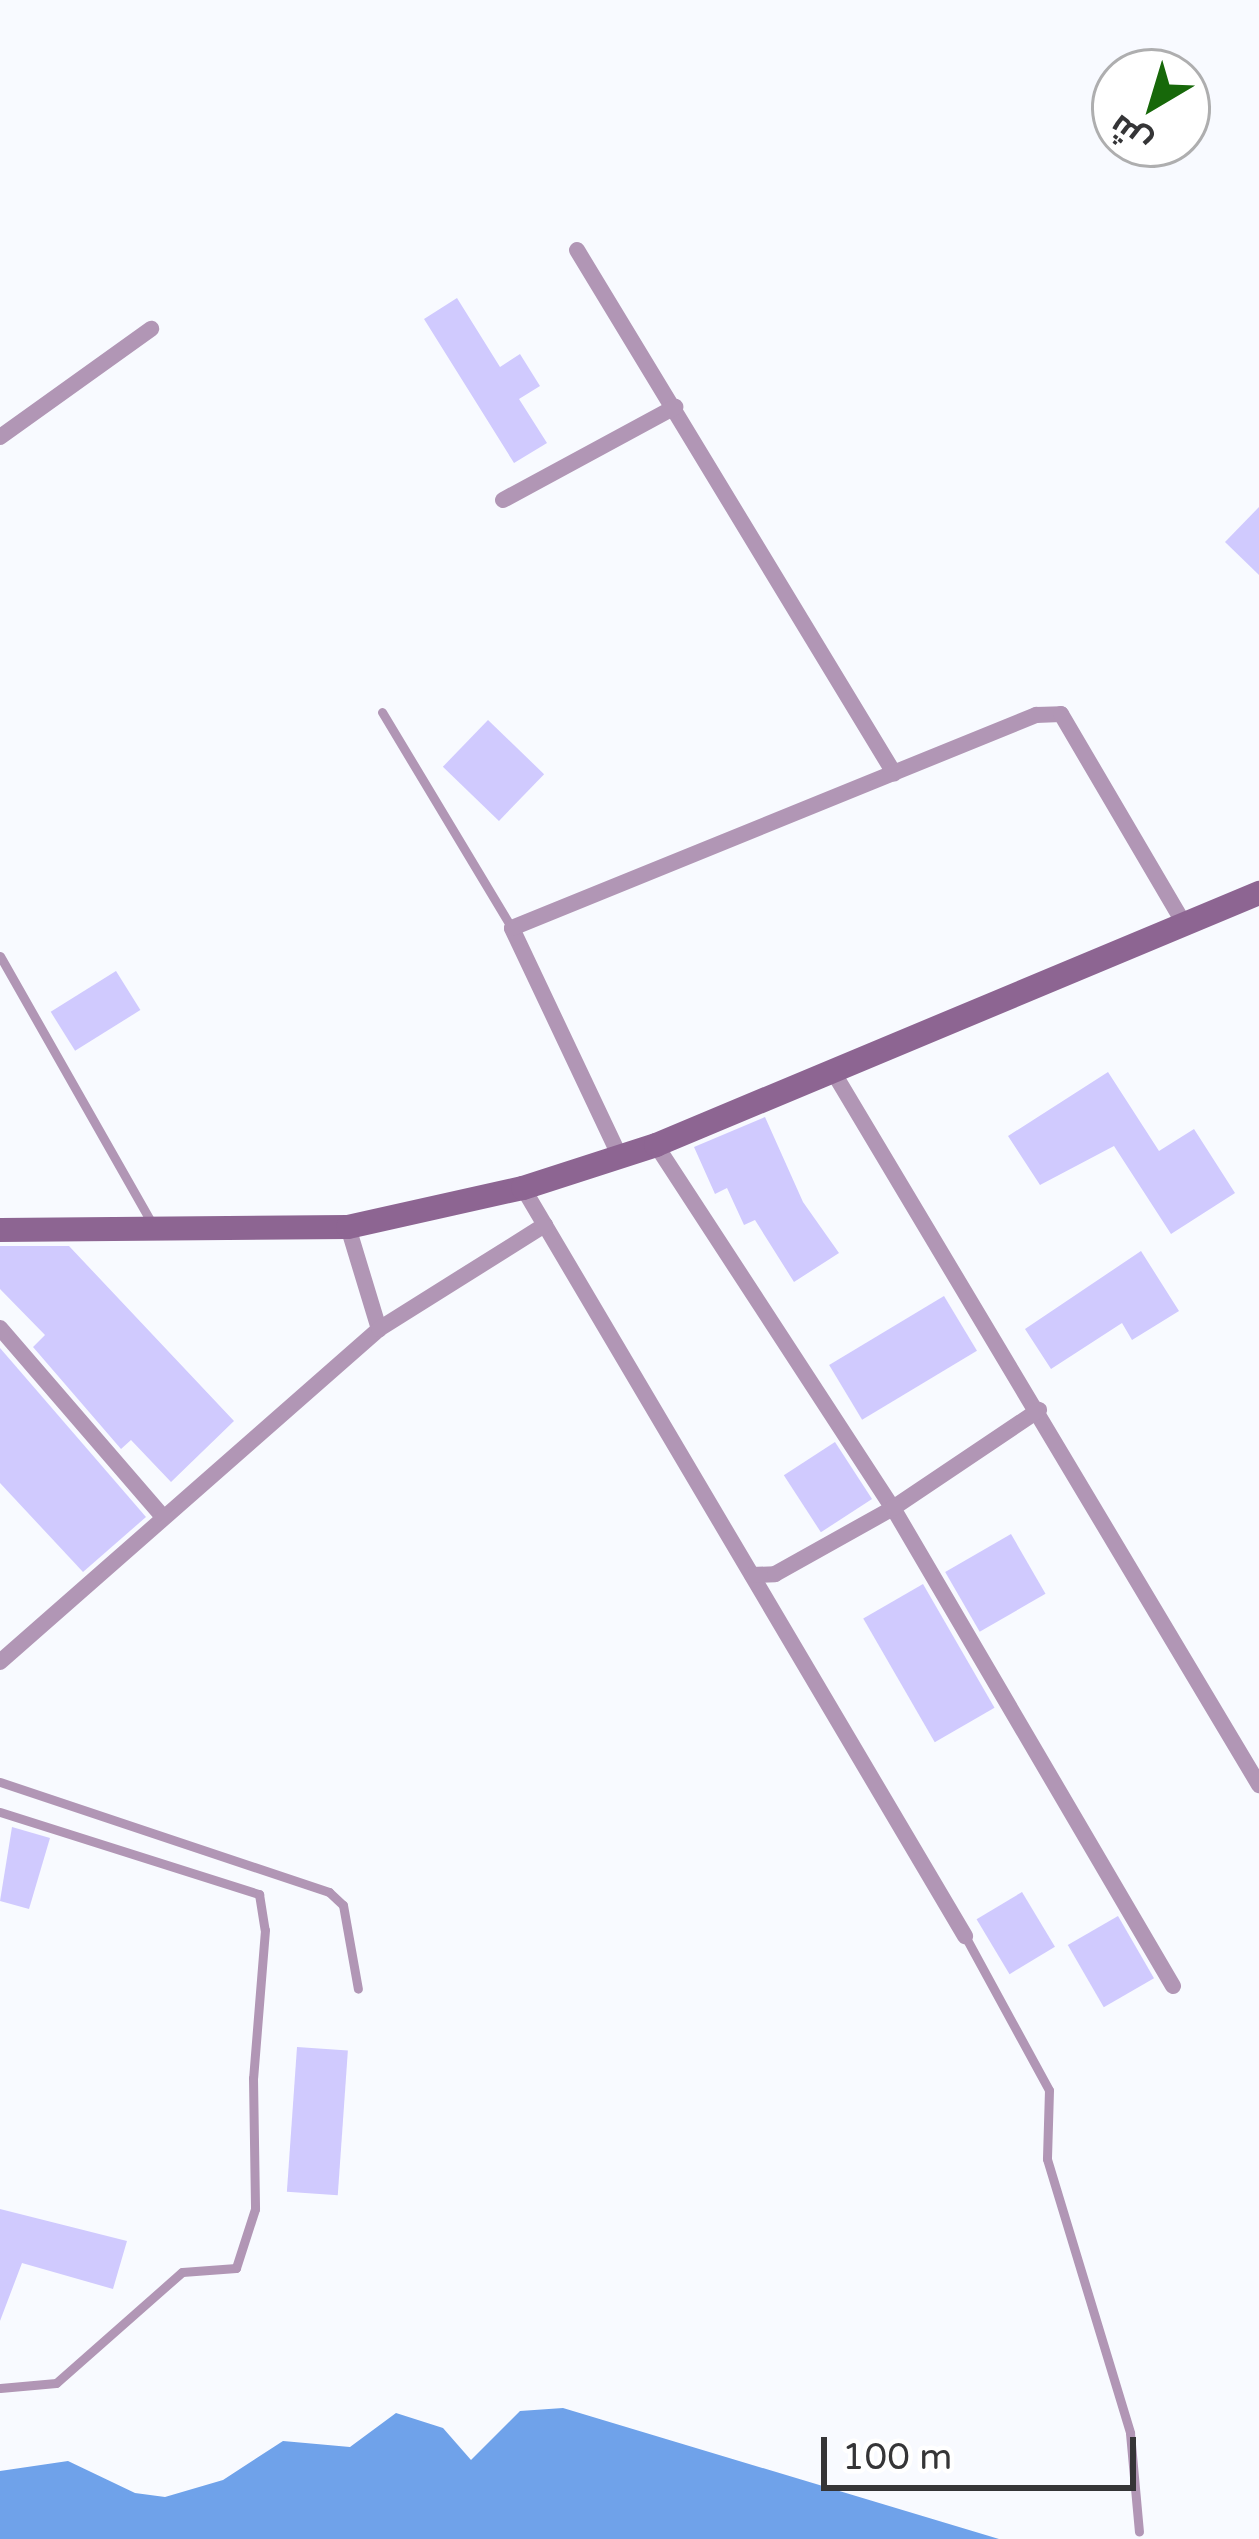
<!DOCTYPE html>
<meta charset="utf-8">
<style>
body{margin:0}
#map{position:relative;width:1259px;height:2539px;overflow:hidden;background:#f8faff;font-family:"Varela Round",Cairo,sans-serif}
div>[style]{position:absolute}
.water>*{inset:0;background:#6fa2ea}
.building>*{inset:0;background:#d0cafe;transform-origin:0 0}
.service>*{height:9px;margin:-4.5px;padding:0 4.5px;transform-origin:4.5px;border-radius:4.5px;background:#b196b5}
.minor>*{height:16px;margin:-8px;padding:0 8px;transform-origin:8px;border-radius:8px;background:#b196b5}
.secondary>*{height:24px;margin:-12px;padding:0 12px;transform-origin:12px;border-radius:12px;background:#8d6592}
span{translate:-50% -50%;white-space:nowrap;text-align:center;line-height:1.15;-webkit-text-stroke:12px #fff;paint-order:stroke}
.north{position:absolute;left:1091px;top:48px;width:120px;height:120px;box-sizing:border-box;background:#fff;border:3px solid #aeaeaf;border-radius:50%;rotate:218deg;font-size:33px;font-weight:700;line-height:48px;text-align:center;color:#353537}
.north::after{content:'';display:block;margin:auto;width:42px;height:54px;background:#17680a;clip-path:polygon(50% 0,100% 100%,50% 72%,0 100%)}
.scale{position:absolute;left:821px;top:2437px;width:315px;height:54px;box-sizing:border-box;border:6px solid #353537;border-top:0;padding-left:15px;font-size:36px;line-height:42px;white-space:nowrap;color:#353537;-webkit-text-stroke:9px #fff;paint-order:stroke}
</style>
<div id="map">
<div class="water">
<i style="clip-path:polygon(563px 2408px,999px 2539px,0 2539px,0 2471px,68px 2461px,135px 2493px,165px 2497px,223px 2480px,283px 2441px,350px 2447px,396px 2413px,443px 2428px,471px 2460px,520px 2411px)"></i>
</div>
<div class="building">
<i style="clip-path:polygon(457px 298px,500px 367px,520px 354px,540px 386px,519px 399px,547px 443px,514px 463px,424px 319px)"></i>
<i style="clip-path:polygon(1259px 507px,1259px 575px,1225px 542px)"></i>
<i style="left:488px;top:720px;width:78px;height:65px;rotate:44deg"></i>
<i style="left:116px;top:971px;width:46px;height:77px;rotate:58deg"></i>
<i style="clip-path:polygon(1108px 1072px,1159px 1151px,1194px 1129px,1235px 1193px,1171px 1234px,1114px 1146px,1040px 1185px,1008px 1136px)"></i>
<i style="clip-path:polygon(765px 1117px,803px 1202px,839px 1253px,794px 1282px,755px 1220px,744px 1225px,727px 1188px,715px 1194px,694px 1147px)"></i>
<i style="clip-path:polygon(0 1246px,69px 1246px,234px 1421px,171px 1482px,131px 1440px,121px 1449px,33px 1347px,45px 1335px,0 1289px)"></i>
<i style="clip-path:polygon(1141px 1251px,1179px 1311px,1132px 1340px,1122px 1323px,1051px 1369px,1025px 1329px)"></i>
<i style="left:944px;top:1296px;width:64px;height:134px;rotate:59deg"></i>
<i style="clip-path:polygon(0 1348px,146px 1517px,83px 1572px,0 1483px)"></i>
<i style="left:835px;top:1442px;width:68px;height:61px;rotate:57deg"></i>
<i style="left:1011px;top:1534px;width:69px;height:76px;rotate:60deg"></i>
<i style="left:923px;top:1584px;width:143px;height:69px;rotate:60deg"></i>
<i style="clip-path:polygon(12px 1827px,50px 1838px,29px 1909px,0 1901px)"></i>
<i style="left:1022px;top:1892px;width:64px;height:53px;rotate:59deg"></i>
<i style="left:1118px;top:1916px;width:72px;height:58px;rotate:60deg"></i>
<i style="left:297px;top:2047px;width:51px;height:145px;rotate:4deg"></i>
<i style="clip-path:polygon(0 2209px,127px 2241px,113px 2289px,22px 2263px,0 2321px)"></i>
</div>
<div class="service">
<i style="left:382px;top:712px;width:252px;rotate:59deg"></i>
<i style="left:0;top:956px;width:312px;rotate:60.4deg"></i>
<i style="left:0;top:1782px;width:347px;rotate:18.5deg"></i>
<i style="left:329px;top:1892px;width:19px;rotate:43deg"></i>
<i style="left:343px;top:1905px;width:85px;rotate:79.9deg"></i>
<i style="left:0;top:1812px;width:272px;rotate:17.6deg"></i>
<i style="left:259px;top:1894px;width:36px;rotate:81deg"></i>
<i style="left:265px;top:1930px;width:148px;rotate:94.6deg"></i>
<i style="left:253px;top:2078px;width:131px;rotate:89.1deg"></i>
<i style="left:255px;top:2209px;width:62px;rotate:107.9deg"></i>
<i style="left:236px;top:2268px;width:54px;rotate:175.8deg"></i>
<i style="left:182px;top:2272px;width:168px;rotate:138.6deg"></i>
<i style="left:56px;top:2383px;width:56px;rotate:174.9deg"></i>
<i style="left:965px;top:1936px;width:175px;rotate:61.4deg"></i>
<i style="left:1049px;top:2090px;width:69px;rotate:91.7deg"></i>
<i style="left:1047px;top:2159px;width:286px;rotate:73.1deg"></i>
<i style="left:1130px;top:2433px;width:99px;rotate:84.8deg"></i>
</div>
<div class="minor">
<i style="left:577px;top:250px;width:612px;rotate:58.78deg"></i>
<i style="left:0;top:437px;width:186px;rotate:-35.6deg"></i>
<i style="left:503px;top:500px;width:196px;rotate:-28.4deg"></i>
<i style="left:832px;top:1070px;width:833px;rotate:59.15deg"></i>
<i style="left:656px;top:1145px;width:434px;rotate:56.9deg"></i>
<i style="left:893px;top:1508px;width:554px;rotate:59.64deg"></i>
<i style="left:621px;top:1159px;width:255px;rotate:-115.3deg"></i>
<i style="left:512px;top:928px;width:566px;rotate:-22.12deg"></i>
<i style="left:1036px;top:715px;width:25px;rotate:-2deg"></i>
<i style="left:1061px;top:714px;width:245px;rotate:59.6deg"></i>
<i style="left:523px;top:1188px;width:869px;rotate:59.42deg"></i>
<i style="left:348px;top:1227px;width:107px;rotate:73.1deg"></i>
<i style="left:0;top:1328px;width:248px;rotate:49.2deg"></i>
<i style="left:752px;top:1575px;width:23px;rotate:-2deg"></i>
<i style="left:775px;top:1574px;width:135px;rotate:-29.2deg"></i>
<i style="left:893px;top:1508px;width:176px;rotate:-33.9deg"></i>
<i style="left:0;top:1662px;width:505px;rotate:-41.3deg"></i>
<i style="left:379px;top:1329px;width:196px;rotate:-32.1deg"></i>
</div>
<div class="secondary">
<i style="left:0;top:1230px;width:348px;rotate:-0.5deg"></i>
<i style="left:348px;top:1227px;width:179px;rotate:-12.6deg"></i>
<i style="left:523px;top:1188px;width:140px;rotate:-17.9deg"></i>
<i style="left:656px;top:1145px;width:654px;rotate:-22.68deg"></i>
</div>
<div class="north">ش</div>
<div class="scale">100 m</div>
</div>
